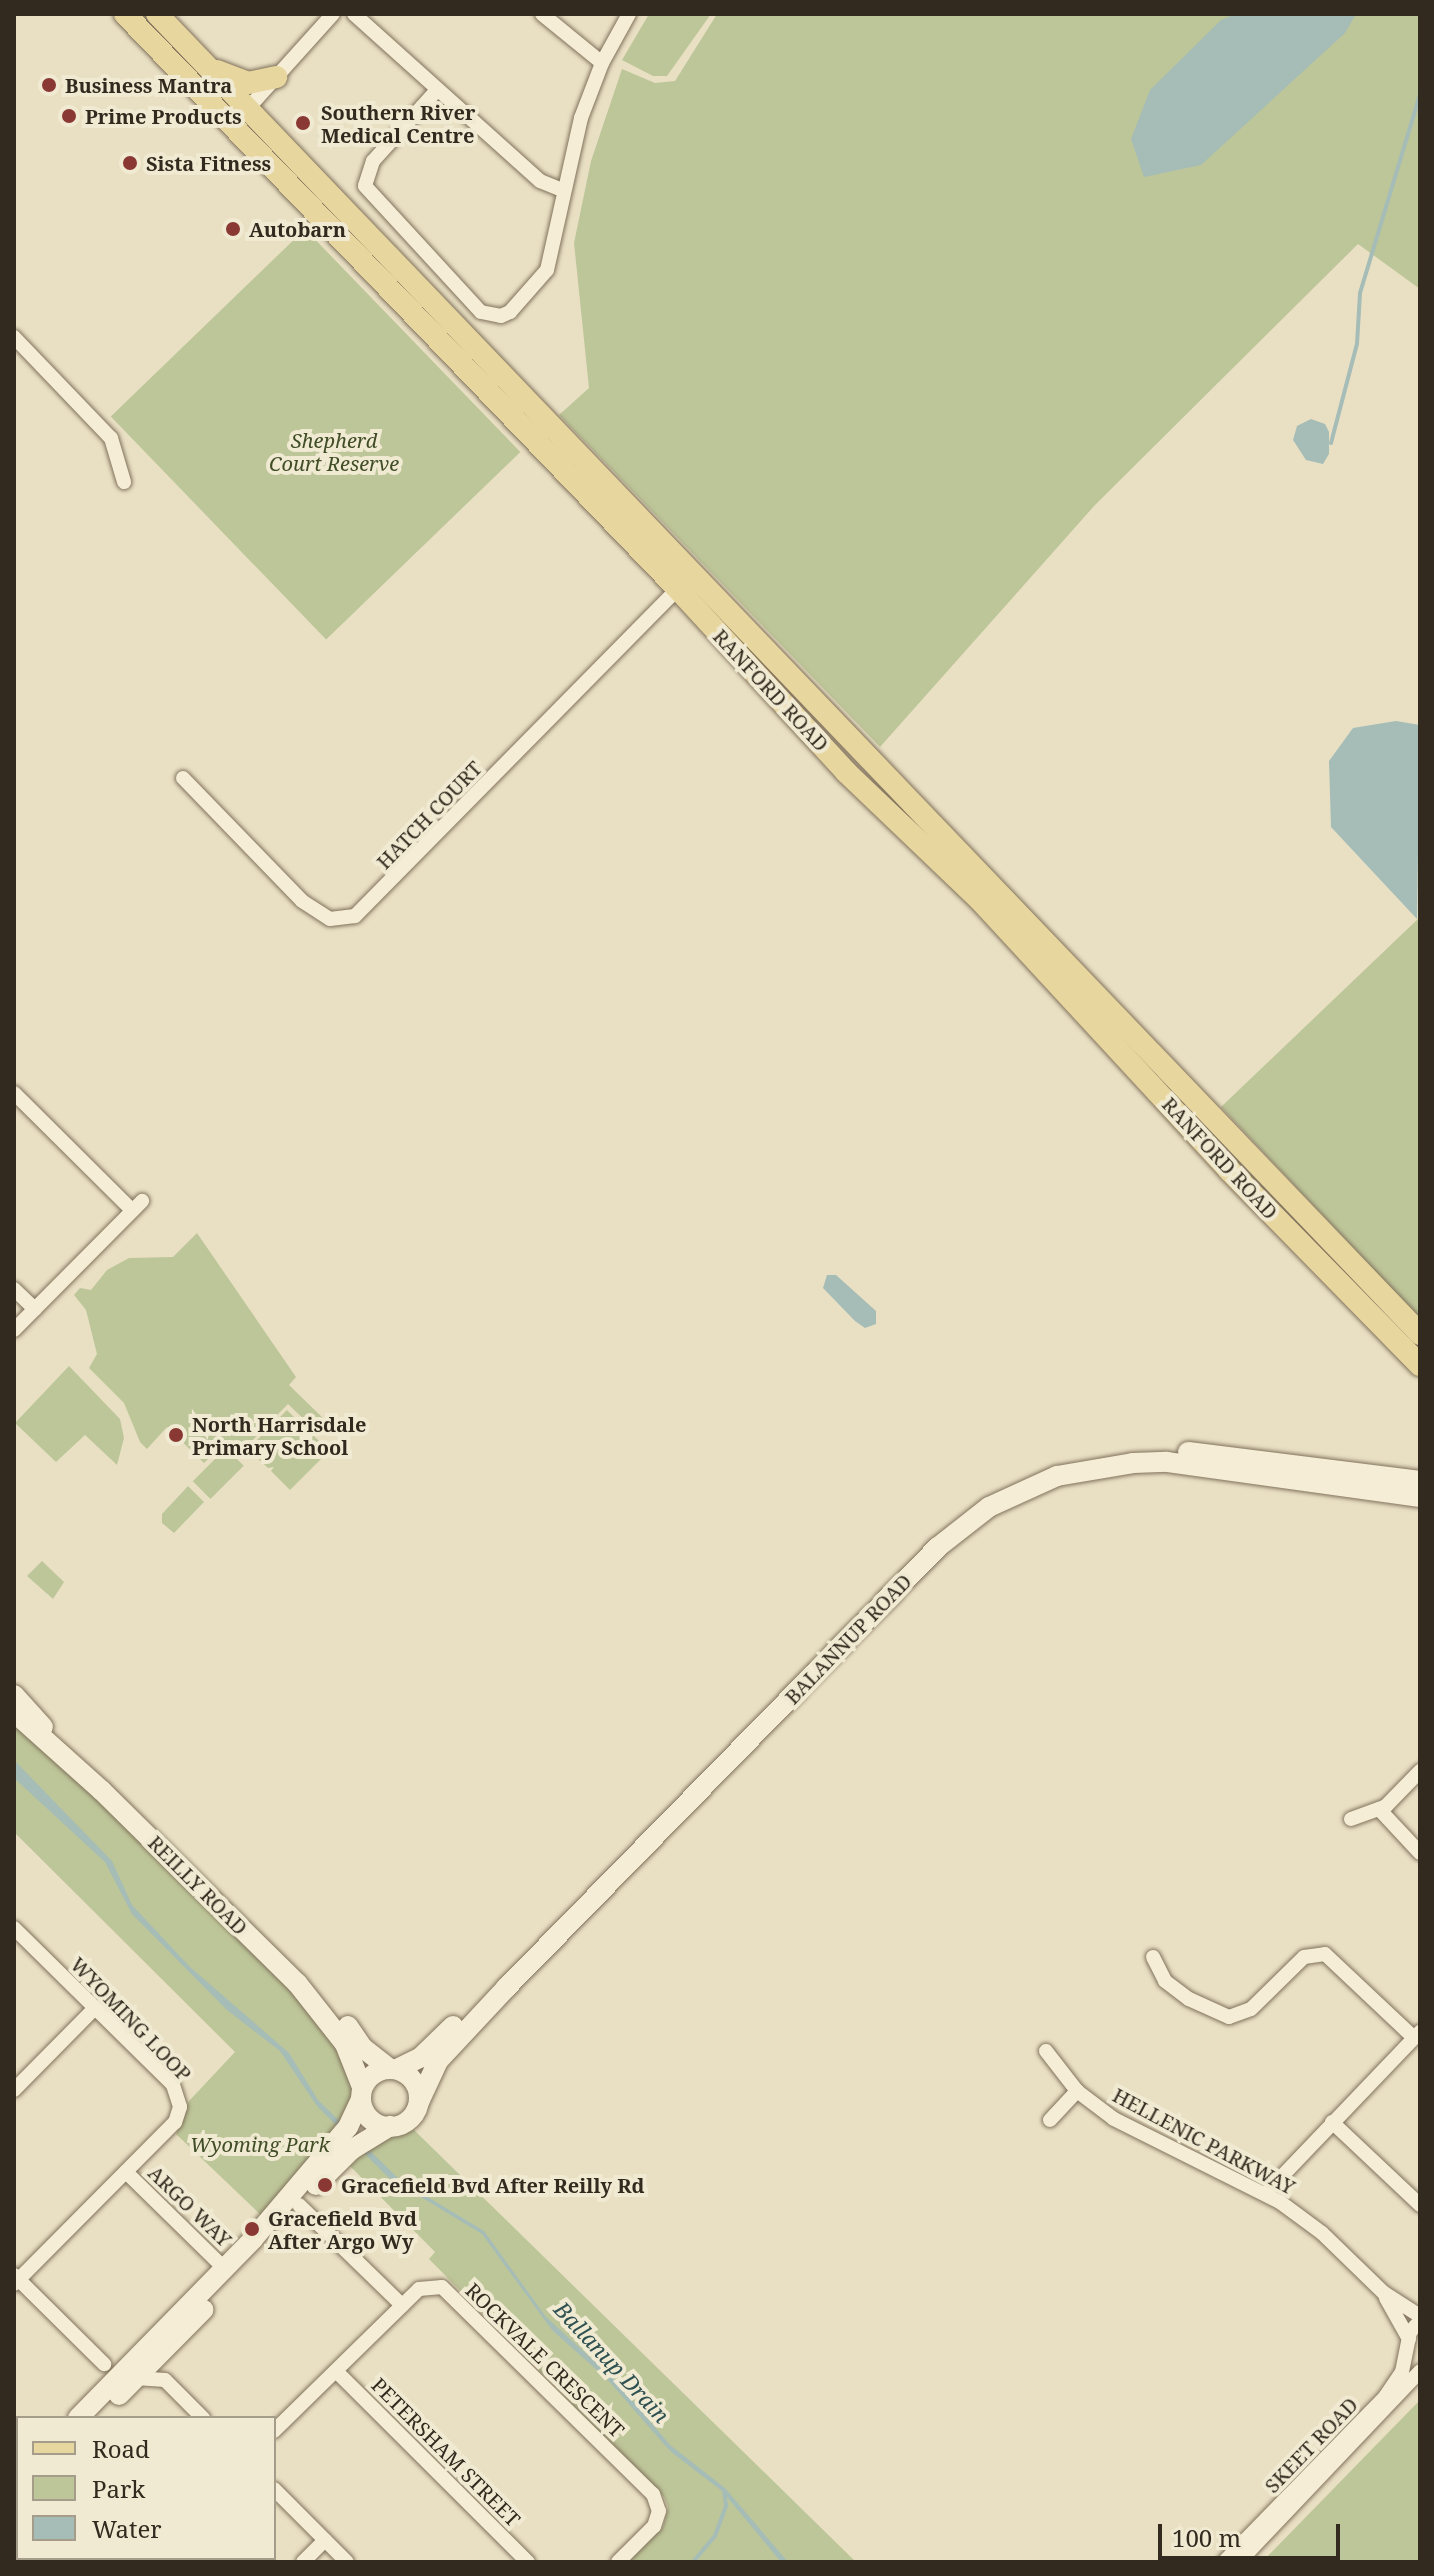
<!DOCTYPE html>
<style>
body{margin:0}
#map{position:relative;width:1434px;height:2576px;overflow:hidden;background:#e9e0c4;font-family:"Noto Serif",serif}
div>[style]{position:absolute}
.green>*{inset:0;background:#bdc699;transform-origin:0 0}
.water>*{inset:0;background:#a5bcb7}
.stream>*{height:4px;margin:-2px;padding:0 2px;transform-origin:2px;border-radius:2px;background:#a5bcb7}
.roads{filter:drop-shadow(0 0 2px #81725c) drop-shadow(0 0 2px #81725c)}
.street>*{height:14px;margin:-7px;padding:0 7px;transform-origin:7px;border-radius:7px;background:#f5edd6}
.secondary>*{height:20px;margin:-10px;padding:0 10px;transform-origin:10px;border-radius:10px;background:#f5edd6}
.secondary>.ring{margin:-10px;padding:0;box-sizing:content-box;background:none;border:20px solid #f5edd6;border-radius:50%}
.primary>*{height:22px;margin:-11px;padding:0 11px;transform-origin:11px;border-radius:11px;background:#e8d69f}
.dots>*{width:22px;height:22px;translate:-50% -50%;box-sizing:border-box;border:4px solid #f1ead2;border-radius:50%}
span{translate:-50% -50%;white-space:nowrap;text-align:center;line-height:1.15;-webkit-text-stroke:8px #f1ead2;paint-order:stroke}
.poi-label{font-size:20px;color:#332a1f;font-weight:700}
.left{translate:0 -50%;text-align:left}
.park-label{font-size:20px;color:#414d27;font-style:italic}
.street-label{font-size:20px;color:#332a1f}
.water-label{font-size:22px;color:#2f5151;font-style:italic}
.frame{position:absolute;inset:0;border:16px solid #332a1f;pointer-events:none}
.legend{position:absolute;left:16px;top:2416px;width:260px;height:144px;box-sizing:border-box;background:#f1ead2;border:2px solid #a59d8a;margin:0;padding:10px 14px;list-style:none;font-size:24px;color:#332a1f}
.legend li{display:flex;align-items:center;gap:16px;height:40px}
.legend b{width:40px;border:2px solid #a59d8a}
.scale{position:absolute;left:1158px;top:2524px;width:182px;height:36px;box-sizing:border-box;border:4px solid #332a1f;border-top:0;padding-left:10px;font-size:24px;line-height:28px;white-space:nowrap;color:#332a1f;-webkit-text-stroke:6px #f1ead2;paint-order:stroke}
</style>
<div id="map">
<div class="green">
<i style="clip-path:polygon(649px 14px,711px 14px,667px 76px,653px 76px,622px 60px)"></i>
<i style="clip-path:polygon(717px 14px,1420px 14px,1420px 289px,1358px 244px,1095px 505px,880px 747px,559px 415px,589px 388px,574px 243px,591px 161px,622px 69px,655px 83px,675px 81px)"></i>
<i style="left:305px;top:229px;width:310px;height:270px;rotate:46deg"></i>
<i style="clip-path:polygon(1420px 917px,1420px 1319px,1221px 1107px)"></i>
<i style="clip-path:polygon(197px 1233px,296px 1377px,289px 1385px,324px 1419px,314px 1429px,288px 1404px,241px 1452px,225px 1442px,204px 1463px,167px 1427px,147px 1449px,140px 1442px,124px 1403px,89px 1368px,97px 1354px,86px 1310px,74px 1295px,80px 1288px,91px 1290px,107px 1270px,129px 1258px,173px 1257px)"></i>
<i style="clip-path:polygon(69px 1366px,120px 1419px,124px 1438px,117px 1465px,85px 1435px,56px 1462px,15px 1423px)"></i>
<i style="clip-path:polygon(287px 1410px,306px 1429px,303px 1433px,310px 1432px,329px 1451px,290px 1490px,271px 1471px,274px 1467px,268px 1468px,248px 1449px)"></i>
<i style="left:226px;top:1448px;width:25px;height:47px;rotate:45deg"></i>
<i style="clip-path:polygon(188px 1486px,204px 1502px,174px 1533px,162px 1523px,162px 1514px)"></i>
<i style="clip-path:polygon(42px 1561px,64px 1582px,53px 1599px,27px 1576px)"></i>
<i style="clip-path:polygon(14px 1712px,329px 2027px,355px 2087px,352px 2112px,263px 2217px,176px 2134px,189px 2101px,235px 2052px,14px 1832px)"></i>
<i style="clip-path:polygon(413px 2129px,856px 2562px,628px 2562px,663px 2527px,668px 2507px,664px 2497px,429px 2259px,435px 2252px,350px 2166px,379px 2140px)"></i>
<i style="clip-path:polygon(1420px 2400px,1420px 2562px,1262px 2562px)"></i>
</div>
<div class="water">
<i style="clip-path:polygon(1236px 14px,1356px 14px,1345px 33px,1201px 165px,1144px 177px,1131px 139px,1150px 90px,1221px 20px)"></i>
<i style="clip-path:polygon(1311px 419px,1325px 424px,1329px 432px,1329px 454px,1323px 464px,1306px 460px,1293px 440px,1297px 426px)"></i>
<i style="clip-path:polygon(1396px 721px,1420px 725px,1417px 919px,1331px 827px,1329px 761px,1353px 728px)"></i>
<i style="clip-path:polygon(827px 1275px,836px 1275px,876px 1311px,876px 1324px,865px 1328px,855px 1321px,823px 1288px)"></i>
<i style="clip-path:polygon(14px 1760px,112px 1861px,132px 1905px,190px 1967px,289px 2053px,318px 2100px,401px 2181px,484px 2231px,546px 2317px,615px 2380px,670px 2445px,725px 2488px,788px 2562px,781px 2562px,722px 2491px,670px 2451px,607px 2379px,552px 2330px,482px 2234px,388px 2177px,317px 2106px,280px 2051px,227px 2010px,132px 1914px,105px 1862px,14px 1778px)"></i>
</div>
<div class="stream">
<i style="left:1331px;top:443px;width:102px;rotate:-75.3deg"></i>
<i style="left:1357px;top:344px;width:51px;rotate:-86.6deg"></i>
<i style="left:1360px;top:293px;width:208px;rotate:-73.2deg"></i>
<i style="left:693px;top:2562px;width:34px;rotate:-50deg"></i>
<i style="left:715px;top:2536px;width:33px;rotate:-70deg"></i>
<i style="left:726px;top:2505px;width:14px;rotate:-98deg"></i>
</div>
<div class="roads">
<div class="street">
<i style="left:354px;top:14px;width:250px;rotate:41.9deg"></i>
<i style="left:540px;top:181px;width:24px;rotate:22deg"></i>
<i style="left:542px;top:14px;width:77px;rotate:39.2deg"></i>
<i style="left:437px;top:90px;width:96px;rotate:132deg"></i>
<i style="left:373px;top:161px;width:26px;rotate:108deg"></i>
<i style="left:365px;top:186px;width:171px;rotate:47.4deg"></i>
<i style="left:481px;top:312px;width:20px;rotate:11deg"></i>
<i style="left:501px;top:316px;width:10px;rotate:-24deg"></i>
<i style="left:510px;top:312px;width:56px;rotate:-48.6deg"></i>
<i style="left:547px;top:270px;width:156px;rotate:-77.4deg"></i>
<i style="left:581px;top:118px;width:59px;rotate:-69.1deg"></i>
<i style="left:602px;top:63px;width:56px;rotate:-61.1deg"></i>
<i style="left:242px;top:115px;width:136px;rotate:-48deg"></i>
<i style="left:14px;top:337px;width:140px;rotate:46.2deg"></i>
<i style="left:111px;top:438px;width:46px;rotate:73.5deg"></i>
<i style="left:183px;top:778px;width:171px;rotate:45.9deg"></i>
<i style="left:302px;top:901px;width:33px;rotate:33deg"></i>
<i style="left:330px;top:919px;width:25px;rotate:-7deg"></i>
<i style="left:355px;top:916px;width:466px;rotate:-45.4deg"></i>
<i style="left:14px;top:1093px;width:166px;rotate:44.8deg"></i>
<i style="left:14px;top:1289px;width:29px;rotate:44deg"></i>
<i style="left:14px;top:1330px;width:182px;rotate:-45.2deg"></i>
<i style="left:1379px;top:1809px;width:60px;rotate:47deg"></i>
<i style="left:1351px;top:1819px;width:37px;rotate:-20deg"></i>
<i style="left:1386px;top:1806px;width:49px;rotate:-45.8deg"></i>
<i style="left:14px;top:1928px;width:223px;rotate:44.6deg"></i>
<i style="left:173px;top:2085px;width:23px;rotate:72deg"></i>
<i style="left:180px;top:2107px;width:16px;rotate:108deg"></i>
<i style="left:175px;top:2122px;width:228px;rotate:134.8deg"></i>
<i style="left:1153px;top:1957px;width:27px;rotate:63deg"></i>
<i style="left:1165px;top:1981px;width:30px;rotate:37deg"></i>
<i style="left:1189px;top:1999px;width:44px;rotate:24.2deg"></i>
<i style="left:1229px;top:2017px;width:23px;rotate:-20deg"></i>
<i style="left:1251px;top:2009px;width:74px;rotate:-44.5deg"></i>
<i style="left:1304px;top:1957px;width:21px;rotate:-8deg"></i>
<i style="left:1325px;top:1954px;width:122px;rotate:43.3deg"></i>
<i style="left:1046px;top:2051px;width:51px;rotate:52.2deg"></i>
<i style="left:1077px;top:2091px;width:46px;rotate:37.1deg"></i>
<i style="left:1114px;top:2119px;width:186px;rotate:26.6deg"></i>
<i style="left:1280px;top:2202px;width:52px;rotate:36.4deg"></i>
<i style="left:1322px;top:2233px;width:86px;rotate:44.1deg"></i>
<i style="left:1384px;top:2293px;width:43px;rotate:32.6deg"></i>
<i style="left:14px;top:2090px;width:114px;rotate:-45.4deg"></i>
<i style="left:1050px;top:2120px;width:40px;rotate:-47deg"></i>
<i style="left:1332px;top:2122px;width:121px;rotate:43.3deg"></i>
<i style="left:126px;top:2172px;width:139px;rotate:44.4deg"></i>
<i style="left:1266px;top:2193px;width:223px;rotate:-46.3deg"></i>
<i style="left:299px;top:2205px;width:144px;rotate:44.2deg"></i>
<i style="left:14px;top:2275px;width:127px;rotate:44.7deg"></i>
<i style="left:1386px;top:2298px;width:47px;rotate:60.7deg"></i>
<i style="left:336px;top:2371px;width:271px;rotate:44.9deg"></i>
<i style="left:136px;top:2378px;width:29px;rotate:4deg"></i>
<i style="left:165px;top:2380px;width:54px;rotate:45deg"></i>
<i style="left:274px;top:2431px;width:203px;rotate:-44.4deg"></i>
<i style="left:419px;top:2289px;width:23px;rotate:-5deg"></i>
<i style="left:442px;top:2287px;width:296px;rotate:44.5deg"></i>
<i style="left:653px;top:2494px;width:18px;rotate:71deg"></i>
<i style="left:659px;top:2511px;width:16px;rotate:108deg"></i>
<i style="left:654px;top:2526px;width:51px;rotate:135deg"></i>
<i style="left:274px;top:2489px;width:103px;rotate:45deg"></i>
<i style="left:151px;top:2558px;width:6px;rotate:45deg"></i>
<i style="left:303px;top:2562px;width:31px;rotate:-45deg"></i>
<i style="left:1224px;top:2562px;width:231px;rotate:-45.7deg"></i>
<i style="left:1385px;top:2397px;width:30px;rotate:-56deg"></i>
<i style="left:1402px;top:2372px;width:41px;rotate:-78.7deg"></i>
<i style="left:1410px;top:2332px;width:15px;rotate:-48deg"></i>
<i style="left:1239px;top:2562px;width:263px;rotate:-46.5deg"></i>
</div>
<div class="secondary">
<i style="left:1188px;top:1452px;width:234px;rotate:7.1deg"></i>
<i style="left:14px;top:1695px;width:43px;rotate:47.8deg"></i>
<i style="left:14px;top:1712px;width:118px;rotate:41.9deg"></i>
<i style="left:102px;top:1791px;width:274px;rotate:44.6deg"></i>
<i style="left:297px;top:1983px;width:78px;rotate:51.8deg"></i>
<i style="left:345px;top:2044px;width:46px;rotate:68.4deg"></i>
<i style="left:348px;top:2026px;width:27px;rotate:56deg"></i>
<i style="left:363px;top:2048px;width:34px;rotate:38deg"></i>
<i style="left:397px;top:2069px;width:25px;rotate:-26deg"></i>
<i style="left:420px;top:2058px;width:46px;rotate:-44.1deg"></i>
<i class="ring" style="left:361px;top:2069px;width:38px;height:38px"></i>
<i style="left:419px;top:2102px;width:45px;rotate:-65.1deg"></i>
<i style="left:438px;top:2061px;width:100px;rotate:-47deg"></i>
<i style="left:506px;top:1988px;width:617px;rotate:-45.59deg"></i>
<i style="left:938px;top:1547px;width:65px;rotate:-38.1deg"></i>
<i style="left:989px;top:1507px;width:75px;rotate:-24.5deg"></i>
<i style="left:1057px;top:1476px;width:77px;rotate:-9.7deg"></i>
<i style="left:1133px;top:1463px;width:34px;rotate:-2deg"></i>
<i style="left:1167px;top:1462px;width:255px;rotate:7.9deg"></i>
<i style="left:316px;top:2185px;width:49px;rotate:-45deg"></i>
<i style="left:351px;top:2150px;width:46px;rotate:-31.6deg"></i>
<i style="left:119px;top:2395px;width:120px;rotate:-45.3deg"></i>
<i style="left:78px;top:2418px;width:250px;rotate:-45.6deg"></i>
<i style="left:253px;top:2239px;width:147px;rotate:-49.7deg"></i>
<i style="left:348px;top:2127px;width:31px;rotate:-65deg"></i>
<i style="left:14px;top:2484px;width:6px;rotate:-45deg"></i>
<i style="left:14px;top:2502px;width:6px;rotate:-45deg"></i>
</div>
<div class="primary">
<i style="left:125px;top:14px;width:796px;rotate:46.12deg"></i>
<i style="left:677px;top:588px;width:250px;rotate:47.4deg"></i>
<i style="left:846px;top:772px;width:187px;rotate:43.7deg"></i>
<i style="left:981px;top:901px;width:366px;rotate:47.3deg"></i>
<i style="left:1229px;top:1170px;width:273px;rotate:45.6deg"></i>
<i style="left:157px;top:14px;width:1827px;rotate:46.26deg"></i>
<i style="left:217px;top:71px;width:33px;rotate:21deg"></i>
<i style="left:248px;top:83px;width:29px;rotate:-12deg"></i>
</div>
</div>
<div class="dots">
<i style="left:49px;top:85px;background:#8a3833"></i>
<i style="left:69px;top:116px;background:#8a3833"></i>
<i style="left:303px;top:123px;background:#8a3833"></i>
<i style="left:130px;top:163px;background:#8a3833"></i>
<i style="left:233px;top:229px;background:#8a3833"></i>
<i style="left:176px;top:1435px;background:#8a3833"></i>
<i style="left:325px;top:2185px;background:#8a3833"></i>
<i style="left:252px;top:2229px;background:#8a3833"></i>
</div>
<div class="poi-label">
<span class="left" style="left:65px;top:85px">Business Mantra</span>
<span class="left" style="left:321px;top:124px">Southern River<br>Medical Centre</span>
<span class="left" style="left:85px;top:116px">Prime Products</span>
<span class="left" style="left:146px;top:163px">Sista Fitness</span>
<span class="left" style="left:249px;top:229px">Autobarn</span>
<span class="left" style="left:192px;top:1436px">North Harrisdale<br>Primary School</span>
<span class="left" style="left:341px;top:2185px">Gracefield Bvd After Reilly Rd</span>
<span class="left" style="left:268px;top:2230px">Gracefield Bvd<br>After Argo Wy</span>
</div>
<div class="park-label">
<span style="left:334px;top:452px">Shepherd<br>Court Reserve</span>
<span style="left:260px;top:2144px">Wyoming Park</span>
</div>
<div class="street-label">
<span style="left:771px;top:690px;rotate:47deg">RANFORD ROAD</span>
<span style="left:429px;top:815px;rotate:-46deg">HATCH COURT</span>
<span style="left:1220px;top:1158px;rotate:47deg">RANFORD ROAD</span>
<span style="left:848px;top:1639px;rotate:-46deg">BALANNUP ROAD</span>
<span style="left:198px;top:1885px;rotate:45deg">REILLY ROAD</span>
<span style="left:131px;top:2019px;rotate:46deg">WYOMING LOOP</span>
<span style="left:1204px;top:2141px;rotate:28deg">HELLENIC PARKWAY</span>
<span style="left:190px;top:2206px;rotate:44deg">ARGO WAY</span>
<span style="left:545px;top:2360px;rotate:44deg">ROCKVALE CRESCENT</span>
<span style="left:1311px;top:2445px;rotate:-46deg">SKEET ROAD</span>
<span style="left:446px;top:2452px;rotate:45deg">PETERSHAM STREET</span>
</div>
<div class="water-label">
<span style="left:612px;top:2362px;rotate:47deg">Ballanup Drain</span>
</div>
<div class="frame"></div>
<ul class="legend">
<li><b style="height:10px;background:#e8d69f"></b>Road</li>
<li><b style="height:22px;background:#bdc699"></b>Park</li>
<li><b style="height:22px;background:#a5bcb7"></b>Water</li>
</ul>
<div class="scale">100 m</div>
</div>
